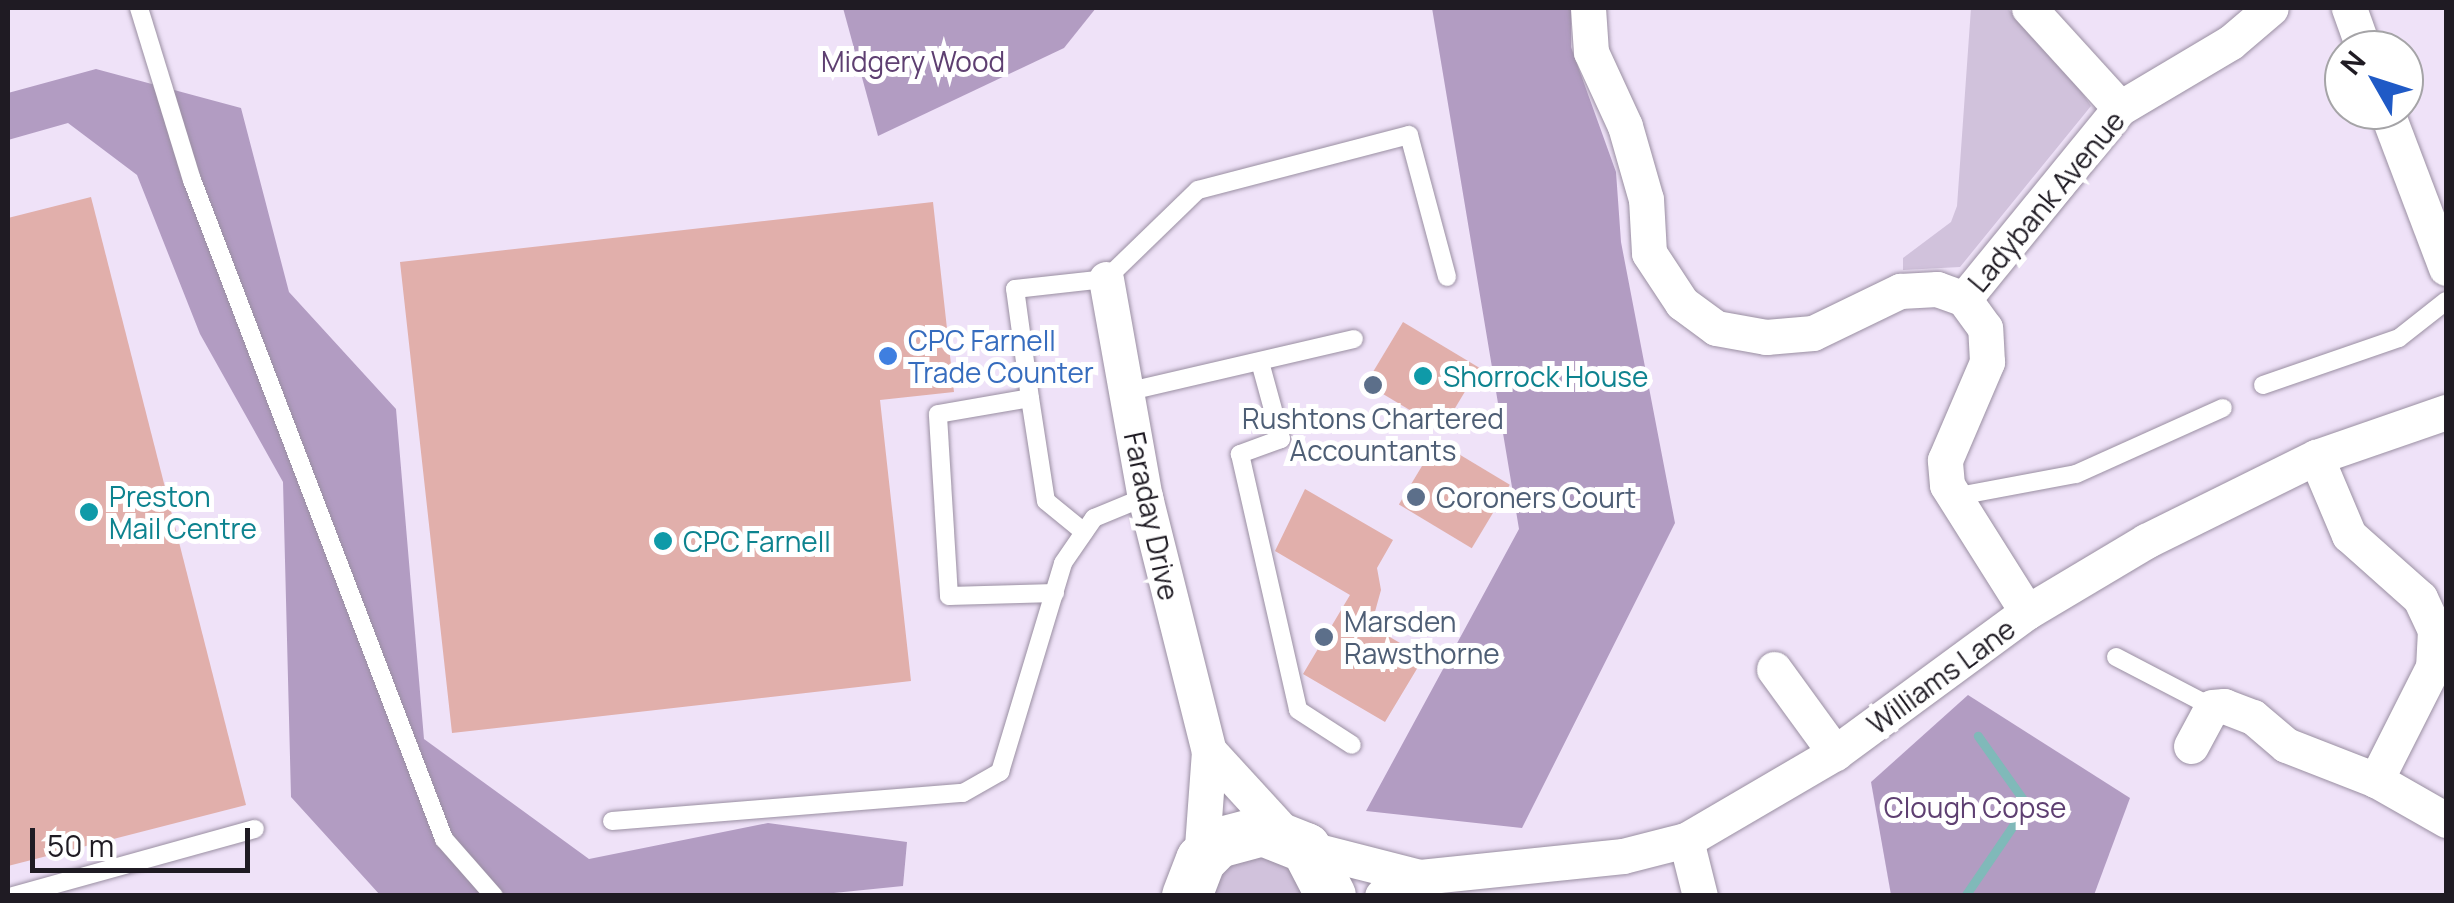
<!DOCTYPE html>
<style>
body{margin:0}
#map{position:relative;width:2454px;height:903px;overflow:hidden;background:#efe2f8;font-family:Manrope,sans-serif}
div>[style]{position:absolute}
.green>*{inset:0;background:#d1c2dc}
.forest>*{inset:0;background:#b29cc2}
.stream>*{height:9px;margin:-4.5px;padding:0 4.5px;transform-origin:4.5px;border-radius:4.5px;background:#80b9b9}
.building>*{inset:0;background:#e1afab;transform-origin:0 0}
.roads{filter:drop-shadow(0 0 2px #9a8fa2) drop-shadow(0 0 2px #9a8fa2)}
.lane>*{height:18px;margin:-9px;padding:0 9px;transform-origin:9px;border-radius:9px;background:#fff}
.street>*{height:35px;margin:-17.5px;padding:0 17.5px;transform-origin:17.5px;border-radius:17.5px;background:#fff}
.secondary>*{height:50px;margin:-25px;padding:0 25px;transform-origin:25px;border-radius:25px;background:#fff}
.dots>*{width:28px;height:28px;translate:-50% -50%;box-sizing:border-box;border:5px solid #fff;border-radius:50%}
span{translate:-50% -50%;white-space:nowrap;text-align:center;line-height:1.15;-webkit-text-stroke:10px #fff;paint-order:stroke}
.park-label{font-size:28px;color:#5e3f71}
.street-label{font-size:28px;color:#1f1b23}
.shop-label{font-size:28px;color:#366cbe}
.left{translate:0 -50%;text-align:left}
.culture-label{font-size:28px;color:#0d838f}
.service-label{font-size:28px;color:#4e5e75}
.frame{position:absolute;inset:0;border:10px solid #1f1b23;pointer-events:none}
.north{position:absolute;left:2324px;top:30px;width:100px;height:100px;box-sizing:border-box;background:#fff;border:2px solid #a5a4a7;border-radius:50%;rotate:309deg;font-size:28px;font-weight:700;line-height:40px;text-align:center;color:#1f1b23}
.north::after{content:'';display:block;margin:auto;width:35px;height:45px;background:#205ac6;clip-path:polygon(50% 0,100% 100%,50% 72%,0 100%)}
.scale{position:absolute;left:30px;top:828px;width:220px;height:45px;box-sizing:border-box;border:5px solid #1f1b23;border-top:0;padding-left:12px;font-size:30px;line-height:35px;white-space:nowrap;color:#1f1b23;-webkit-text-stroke:8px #fff;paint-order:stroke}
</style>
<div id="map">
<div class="green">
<i style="clip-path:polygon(1971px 8px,2007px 8px,2061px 61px,2091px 106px,1960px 267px,1903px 270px,1903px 258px,1951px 222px,1957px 206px)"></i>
<i style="clip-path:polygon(1239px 853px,1287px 857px,1311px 896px,1206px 896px)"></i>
</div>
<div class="forest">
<i style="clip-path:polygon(843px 8px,1096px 8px,1064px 48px,878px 136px)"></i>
<i style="clip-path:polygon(1432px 8px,1571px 8px,1571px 47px,1616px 172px,1621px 242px,1675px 523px,1522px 828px,1366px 811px,1519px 529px)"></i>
<i style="clip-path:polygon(96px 69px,241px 108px,289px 292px,396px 409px,424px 739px,589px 859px,768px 823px,907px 842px,903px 886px,804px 896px,380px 895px,291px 797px,283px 482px,200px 334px,137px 175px,68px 123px,8px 140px,8px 93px)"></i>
<i style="clip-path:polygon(1968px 695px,2130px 798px,2094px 895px,1891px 895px,1871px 782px)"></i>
</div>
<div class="stream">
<i style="left:1965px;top:896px;width:110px;rotate:-55.7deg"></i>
<i style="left:2027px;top:805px;width:85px;rotate:-125.4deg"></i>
</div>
<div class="building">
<i style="clip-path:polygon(91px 197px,246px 805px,8px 866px,8px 218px)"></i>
<i style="clip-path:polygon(933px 202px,954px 392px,880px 400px,911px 681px,452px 733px,400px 262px)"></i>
<i style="left:1403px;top:322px;width:89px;height:72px;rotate:31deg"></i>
<i style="left:1437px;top:441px;width:85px;height:74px;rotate:31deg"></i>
<i style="clip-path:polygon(1305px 489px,1393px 540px,1377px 568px,1381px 590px,1371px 626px,1424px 657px,1385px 722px,1303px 674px,1350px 595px,1275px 551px)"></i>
</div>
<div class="roads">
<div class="lane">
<i style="left:139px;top:8px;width:180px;rotate:72.9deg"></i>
<i style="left:192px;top:180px;width:706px;rotate:69.07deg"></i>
<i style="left:444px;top:839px;width:76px;rotate:48.7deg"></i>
<i style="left:1260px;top:362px;width:80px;rotate:74.7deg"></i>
<i style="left:1281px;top:439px;width:44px;rotate:159.9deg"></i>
<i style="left:1240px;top:454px;width:262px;rotate:77.2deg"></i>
<i style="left:1298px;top:710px;width:64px;rotate:32.9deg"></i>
<i style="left:2263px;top:385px;width:144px;rotate:-19.1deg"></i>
<i style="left:2399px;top:338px;width:60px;rotate:-38.2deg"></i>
<i style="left:1126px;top:392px;width:234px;rotate:-13.1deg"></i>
<i style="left:1030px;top:398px;width:110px;rotate:-97.8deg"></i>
<i style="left:1015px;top:289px;width:92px;rotate:-6.3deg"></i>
<i style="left:1106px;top:279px;width:128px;rotate:-44.1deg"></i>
<i style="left:1198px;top:190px;width:218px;rotate:-14.6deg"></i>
<i style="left:1409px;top:135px;width:147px;rotate:75deg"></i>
<i style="left:1953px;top:497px;width:125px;rotate:-10.6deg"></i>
<i style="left:2076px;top:474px;width:161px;rotate:-24.2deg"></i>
<i style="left:1055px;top:593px;width:106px;rotate:178.4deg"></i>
<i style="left:949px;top:596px;width:182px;rotate:-93.5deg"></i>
<i style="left:938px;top:414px;width:93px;rotate:-9.9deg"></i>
<i style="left:1030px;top:398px;width:104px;rotate:81.2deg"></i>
<i style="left:1046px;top:501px;width:49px;rotate:39.2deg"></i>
<i style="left:2116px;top:657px;width:108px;rotate:27.5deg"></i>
<i style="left:612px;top:821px;width:352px;rotate:-4.6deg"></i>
<i style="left:963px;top:793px;width:43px;rotate:-29.6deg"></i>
<i style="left:1000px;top:772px;width:218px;rotate:-73.2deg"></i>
<i style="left:1063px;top:563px;width:55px;rotate:-55.4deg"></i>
<i style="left:1094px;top:518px;width:55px;rotate:-22.4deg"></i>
<i style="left:13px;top:896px;width:251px;rotate:-15.5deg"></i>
</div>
<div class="street">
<i style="left:1588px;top:8px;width:44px;rotate:86.1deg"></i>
<i style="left:1591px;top:52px;width:81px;rotate:65.3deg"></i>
<i style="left:1625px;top:126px;width:76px;rotate:74deg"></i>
<i style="left:1646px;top:199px;width:54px;rotate:86.8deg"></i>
<i style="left:1649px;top:253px;width:60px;rotate:56.6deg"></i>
<i style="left:1682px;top:303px;width:42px;rotate:36.3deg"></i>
<i style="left:1716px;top:328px;width:51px;rotate:10.2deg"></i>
<i style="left:1766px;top:337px;width:47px;rotate:-4.9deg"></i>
<i style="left:1813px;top:333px;width:97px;rotate:-25.8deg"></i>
<i style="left:1900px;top:291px;width:37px;rotate:-3deg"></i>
<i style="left:1937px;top:289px;width:29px;rotate:20deg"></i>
<i style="left:2029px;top:8px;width:135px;rotate:47.7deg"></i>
<i style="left:2349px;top:8px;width:45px;rotate:70.3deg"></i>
<i style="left:2386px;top:110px;width:169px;rotate:69.2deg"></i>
<i style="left:1106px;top:279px;width:221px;rotate:79.9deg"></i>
<i style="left:1145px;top:497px;width:262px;rotate:75.9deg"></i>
<i style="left:1209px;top:751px;width:109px;rotate:94.2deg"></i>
<i style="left:2316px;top:457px;width:85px;rotate:67.1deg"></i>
<i style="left:2349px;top:535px;width:95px;rotate:41.6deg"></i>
<i style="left:2420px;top:598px;width:35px;rotate:65deg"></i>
<i style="left:2435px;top:630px;width:37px;rotate:93deg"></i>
<i style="left:2433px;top:667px;width:127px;rotate:116.8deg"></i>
<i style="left:2376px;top:780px;width:81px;rotate:29.7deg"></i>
<i style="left:2027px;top:612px;width:150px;rotate:-122.2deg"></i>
<i style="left:1947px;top:485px;width:25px;rotate:-95deg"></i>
<i style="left:1945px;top:460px;width:107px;rotate:-66.8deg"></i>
<i style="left:1987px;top:362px;width:34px;rotate:-93deg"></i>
<i style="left:1985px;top:328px;width:36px;rotate:-126deg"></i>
<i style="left:1964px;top:299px;width:247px;rotate:-50.8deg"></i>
<i style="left:2120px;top:108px;width:129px;rotate:-30.7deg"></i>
<i style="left:2231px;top:42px;width:52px;rotate:-40.4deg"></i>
<i style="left:1774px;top:669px;width:104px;rotate:54deg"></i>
<i style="left:2191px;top:746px;width:44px;rotate:-61.7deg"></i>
<i style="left:2212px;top:707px;width:12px;rotate:-5deg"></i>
<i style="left:2224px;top:706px;width:31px;rotate:21deg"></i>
<i style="left:2253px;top:717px;width:43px;rotate:40.3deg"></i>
<i style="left:2286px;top:745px;width:97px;rotate:21.3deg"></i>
<i style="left:1209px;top:751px;width:115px;rotate:47.5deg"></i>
<i style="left:1686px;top:840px;width:58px;rotate:76deg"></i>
<i style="left:1306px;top:848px;width:118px;rotate:14.3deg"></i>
<i style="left:1382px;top:896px;width:42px;rotate:-26.6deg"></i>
<i style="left:1420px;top:877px;width:204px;rotate:-5.9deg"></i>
<i style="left:1623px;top:856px;width:65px;rotate:-14.3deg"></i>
<i style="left:1686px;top:840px;width:173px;rotate:-30.3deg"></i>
<i style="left:1835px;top:753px;width:238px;rotate:-36.3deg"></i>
<i style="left:2027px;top:612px;width:139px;rotate:-30.8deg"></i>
<i style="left:2146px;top:541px;width:190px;rotate:-26.3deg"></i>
<i style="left:2316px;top:457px;width:138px;rotate:-19.1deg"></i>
</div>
<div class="secondary">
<i style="left:1187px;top:896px;width:39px;rotate:-69deg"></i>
<i style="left:1201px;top:860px;width:24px;rotate:-45deg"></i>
<i style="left:1218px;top:843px;width:47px;rotate:-14.9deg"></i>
<i style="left:1263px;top:831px;width:46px;rotate:21.6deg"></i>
<i style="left:1306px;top:848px;width:54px;rotate:62.5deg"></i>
</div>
</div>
<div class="dots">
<i style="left:888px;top:356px;background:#3f7fe0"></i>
<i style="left:1423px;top:376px;background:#0f9aa8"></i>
<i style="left:1373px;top:385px;background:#5c6f8a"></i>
<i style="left:1416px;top:497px;background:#5c6f8a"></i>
<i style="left:89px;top:512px;background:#0f9aa8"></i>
<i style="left:663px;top:541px;background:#0f9aa8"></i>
<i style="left:1324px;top:637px;background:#5c6f8a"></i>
</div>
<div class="park-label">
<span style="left:913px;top:61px">Midgery Wood</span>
<span style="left:1975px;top:807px">Clough Copse</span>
</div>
<div class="street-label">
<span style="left:2046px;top:201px;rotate:-50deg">Ladybank Avenue</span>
<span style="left:1152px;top:516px;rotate:78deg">Faraday Drive</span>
<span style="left:1941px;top:676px;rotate:-36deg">Williams Lane</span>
</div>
<div class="shop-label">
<span class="left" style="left:908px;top:356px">CPC Farnell<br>Trade Counter</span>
</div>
<div class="culture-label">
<span class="left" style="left:1443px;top:376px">Shorrock House</span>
<span class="left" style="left:109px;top:512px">Preston<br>Mail Centre</span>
<span class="left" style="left:683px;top:541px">CPC Farnell</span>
</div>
<div class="service-label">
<span style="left:1373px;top:434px">Rushtons Chartered<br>Accountants</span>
<span class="left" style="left:1436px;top:497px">Coroners Court</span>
<span class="left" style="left:1344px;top:637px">Marsden<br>Rawsthorne</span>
</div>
<div class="frame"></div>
<div class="north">N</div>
<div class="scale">50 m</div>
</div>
